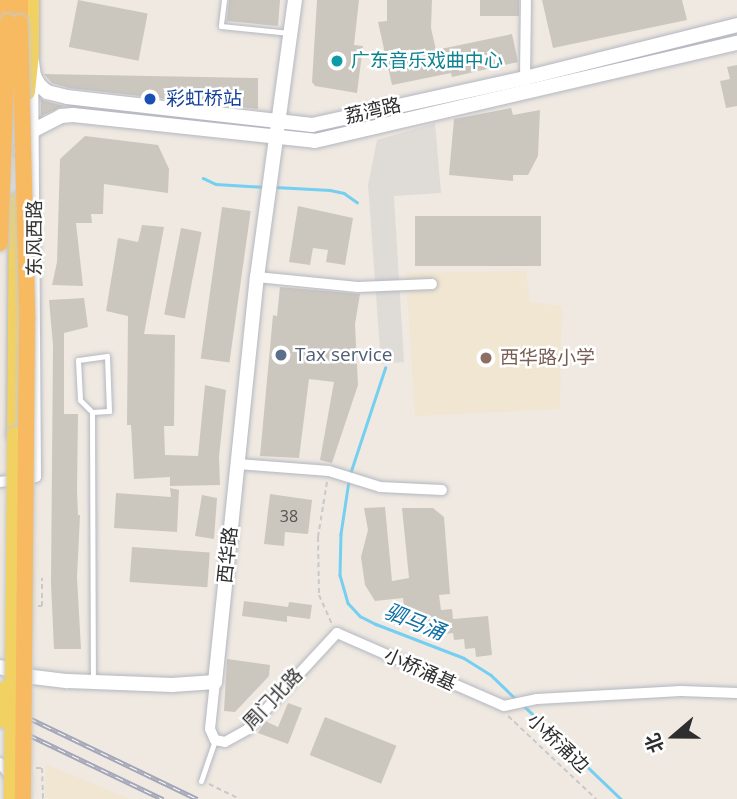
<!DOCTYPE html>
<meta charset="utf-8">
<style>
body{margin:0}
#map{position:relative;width:737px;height:799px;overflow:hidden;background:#efe9e1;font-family:"Open Sans","Noto Sans SC",sans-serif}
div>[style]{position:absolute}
.education>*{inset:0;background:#f0e6d1}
.plaza>*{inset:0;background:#dfdcd8}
.stream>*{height:2.5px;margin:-1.25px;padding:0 1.25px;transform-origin:1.25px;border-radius:1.25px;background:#75cff0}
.building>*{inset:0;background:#cbc7bf;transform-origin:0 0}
.path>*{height:2px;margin-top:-1px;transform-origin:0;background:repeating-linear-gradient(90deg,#c9c9c9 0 5px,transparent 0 8.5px)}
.roads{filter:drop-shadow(0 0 2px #b4b7c1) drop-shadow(0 0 2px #b4b7c1)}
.service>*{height:5px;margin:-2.5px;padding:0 2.5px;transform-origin:2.5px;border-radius:2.5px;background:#fff}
.minor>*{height:10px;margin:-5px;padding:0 5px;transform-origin:5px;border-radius:5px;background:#fff}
.secondary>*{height:14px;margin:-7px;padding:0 7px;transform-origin:7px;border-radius:7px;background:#fff}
.primary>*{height:16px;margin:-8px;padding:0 8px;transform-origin:8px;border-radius:8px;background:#f2d163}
.trunk>*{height:16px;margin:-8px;padding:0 8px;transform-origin:8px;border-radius:8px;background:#f8ba60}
.rail>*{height:5px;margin-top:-2.5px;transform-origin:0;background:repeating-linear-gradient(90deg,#fff 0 8px,#a3a6b8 0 16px);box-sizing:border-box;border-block:2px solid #a3a6b8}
.path-bridge>*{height:2px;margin-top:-1px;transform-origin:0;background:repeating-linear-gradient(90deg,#c9c9c9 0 5px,transparent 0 8.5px)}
.bridges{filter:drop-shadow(0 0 2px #c9c9c9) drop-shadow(0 0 2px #c9c9c9)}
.primary-bridge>*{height:16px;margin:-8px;padding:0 8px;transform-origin:8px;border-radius:8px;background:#f2d163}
.trunk-bridge>*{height:16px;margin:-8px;padding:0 8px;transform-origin:8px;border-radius:8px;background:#f8ba60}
.dots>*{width:19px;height:19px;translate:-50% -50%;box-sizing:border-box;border:4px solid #fff;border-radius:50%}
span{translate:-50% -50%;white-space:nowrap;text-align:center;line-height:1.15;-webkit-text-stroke:5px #fff;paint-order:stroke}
.number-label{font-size:16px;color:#555452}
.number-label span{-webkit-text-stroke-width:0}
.culture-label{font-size:19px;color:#0d838f}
.left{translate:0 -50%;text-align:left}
.transit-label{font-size:19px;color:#164399}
.street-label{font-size:19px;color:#2e2e2e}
.service-label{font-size:19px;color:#4e5e75}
.education-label{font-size:19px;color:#785e54}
.water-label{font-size:21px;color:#0d6fa3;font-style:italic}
.north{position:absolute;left:639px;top:701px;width:70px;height:70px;-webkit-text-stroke:5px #fff;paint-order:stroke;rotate:250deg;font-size:19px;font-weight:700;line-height:28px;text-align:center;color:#2e2e2e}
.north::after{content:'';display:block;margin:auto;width:24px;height:32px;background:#2e2e2e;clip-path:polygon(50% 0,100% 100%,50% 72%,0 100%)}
</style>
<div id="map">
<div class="education">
<i style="clip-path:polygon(526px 271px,530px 302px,562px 306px,560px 409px,415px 416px,406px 273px)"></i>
<i style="clip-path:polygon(46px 764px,130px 799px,45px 799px)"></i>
</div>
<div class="plaza">
<i style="clip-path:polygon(435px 123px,441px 193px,394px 196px,404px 362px,381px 364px,368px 185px,377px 140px)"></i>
</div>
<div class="stream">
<i style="left:203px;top:178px;width:14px;rotate:25deg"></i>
<i style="left:216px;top:184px;width:49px;rotate:3.5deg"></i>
<i style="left:275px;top:187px;width:55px;rotate:3.1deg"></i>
<i style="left:330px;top:190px;width:14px;rotate:12deg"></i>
<i style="left:344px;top:193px;width:16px;rotate:35deg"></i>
<i style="left:350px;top:474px;width:112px;rotate:-71.7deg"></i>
<i style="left:349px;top:481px;width:54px;rotate:98.6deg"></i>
<i style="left:341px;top:534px;width:41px;rotate:91.4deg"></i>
<i style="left:340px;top:575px;width:29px;rotate:74deg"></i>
<i style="left:348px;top:603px;width:18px;rotate:47deg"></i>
<i style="left:360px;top:616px;width:18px;rotate:27deg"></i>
<i style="left:376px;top:624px;width:94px;rotate:21.1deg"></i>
<i style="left:464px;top:658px;width:32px;rotate:32deg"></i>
<i style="left:491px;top:675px;width:36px;rotate:44deg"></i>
<i style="left:522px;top:704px;width:137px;rotate:43.8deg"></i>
</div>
<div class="building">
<i style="left:78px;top:0;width:71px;height:48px;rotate:11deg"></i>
<i style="clip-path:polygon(229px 0,280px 0,278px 26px,227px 21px)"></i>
<i style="clip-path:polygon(317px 0,359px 0,354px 45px,363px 46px,357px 93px,315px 86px,312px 82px)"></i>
<i style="clip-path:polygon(387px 0,432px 0,431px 28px,436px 50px,512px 34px,518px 62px,452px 77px,451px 73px,392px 85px,378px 22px,387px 21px)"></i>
<i style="left:480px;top:0;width:39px;height:16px"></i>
<i style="clip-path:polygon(542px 0,682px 0,687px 20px,553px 48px)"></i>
<i style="clip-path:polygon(737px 65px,737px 106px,726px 108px,720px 81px,730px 79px,727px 67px)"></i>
<i style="clip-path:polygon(44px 74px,258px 78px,258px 109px,69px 88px,52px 83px)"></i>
<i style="clip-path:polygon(41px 99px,45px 101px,64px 106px,41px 116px)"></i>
<i style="clip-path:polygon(511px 108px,513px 115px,540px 110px,538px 156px,528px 175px,513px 175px,513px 181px,449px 175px,454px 119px)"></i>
<i style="clip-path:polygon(85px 136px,158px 145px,169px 169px,168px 193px,104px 184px,103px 214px,91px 214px,92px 223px,76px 223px,83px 286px,52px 285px,57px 262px,60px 159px)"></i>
<i style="clip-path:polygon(298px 206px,353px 218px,345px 265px,326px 262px,328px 250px,313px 248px,310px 265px,289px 262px)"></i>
<i style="left:222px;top:207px;width:29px;height:153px;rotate:8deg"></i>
<i style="left:415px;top:216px;width:126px;height:50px"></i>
<i style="clip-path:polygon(142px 225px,164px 227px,144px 334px,175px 335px,174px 426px,164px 426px,165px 455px,198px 456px,205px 385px,226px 390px,219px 457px,220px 485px,170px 486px,170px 477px,134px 479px,131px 425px,127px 425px,128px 316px,106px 311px,118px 238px,138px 242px)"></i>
<i style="left:181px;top:228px;width:21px;height:88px;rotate:11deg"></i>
<i style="clip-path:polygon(280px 287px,360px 294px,355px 324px,358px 385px,332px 463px,320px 460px,334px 382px,309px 379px,299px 458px,260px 456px,273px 315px,277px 316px)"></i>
<i style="clip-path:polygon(84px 298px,88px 327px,64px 333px,64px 414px,78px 414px,77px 491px,78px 515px,80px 515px,77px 577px,81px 649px,54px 649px,51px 584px,53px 345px,49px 300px)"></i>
<i style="clip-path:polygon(170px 488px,179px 490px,177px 532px,114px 528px,116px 493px,171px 497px)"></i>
<i style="clip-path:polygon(270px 494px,312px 500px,308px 534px,285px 532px,284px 546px,264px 544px)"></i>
<i style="clip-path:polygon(202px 495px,217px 498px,214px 539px,195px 536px)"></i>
<i style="clip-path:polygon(385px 507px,392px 581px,409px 578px,402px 508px,433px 508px,444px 517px,450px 594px,439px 595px,441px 610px,452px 609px,453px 619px,488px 616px,492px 655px,476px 657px,475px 648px,465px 649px,464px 639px,454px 640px,453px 633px,439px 635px,438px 629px,425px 631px,424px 623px,413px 625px,412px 619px,405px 620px,403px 598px,375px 601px,365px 585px,361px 557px,368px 530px,364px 508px)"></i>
<i style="left:132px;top:547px;width:78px;height:35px;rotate:4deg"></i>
<i style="clip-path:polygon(244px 601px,288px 607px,289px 602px,312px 605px,310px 619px,287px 616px,287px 622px,242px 616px)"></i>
<i style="clip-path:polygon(227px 659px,270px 665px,269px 676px,235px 712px,224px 711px)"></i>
<i style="clip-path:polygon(288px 703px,302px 708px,288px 744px,258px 733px,265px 721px,278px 727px)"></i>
<i style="left:325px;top:717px;width:77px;height:41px;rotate:22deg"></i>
</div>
<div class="path">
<i style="left:327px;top:482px;width:56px;rotate:99.3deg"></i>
<i style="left:318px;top:537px;width:58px;rotate:89deg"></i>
<i style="left:319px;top:595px;width:34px;rotate:66deg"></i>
<i style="left:508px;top:716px;width:121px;rotate:43.3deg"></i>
<i style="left:36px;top:768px;width:6px"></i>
<i style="left:42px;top:768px;width:31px;rotate:88deg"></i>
<i style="left:209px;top:784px;width:34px;rotate:26deg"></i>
</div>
<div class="roads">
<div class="service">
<i style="left:224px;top:0;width:26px;rotate:97deg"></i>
<i style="left:221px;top:26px;width:69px;rotate:5.8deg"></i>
<i style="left:92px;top:412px;width:17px;rotate:-3deg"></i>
<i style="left:109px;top:411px;width:55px;rotate:-92.1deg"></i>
<i style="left:107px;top:356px;width:29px;rotate:172deg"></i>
<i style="left:78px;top:360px;width:40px;rotate:87.1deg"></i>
<i style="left:80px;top:400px;width:17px;rotate:45deg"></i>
<i style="left:92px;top:412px;width:267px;rotate:89.8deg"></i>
<i style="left:201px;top:781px;width:43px;rotate:-71.1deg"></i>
</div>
<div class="minor">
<i style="left:525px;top:78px;width:78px;rotate:-89.3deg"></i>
<i style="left:257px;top:277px;width:101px;rotate:5.7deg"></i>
<i style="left:358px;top:287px;width:74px;rotate:-2.3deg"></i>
<i style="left:238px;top:464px;width:91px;rotate:4.4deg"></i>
<i style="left:329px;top:471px;width:53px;rotate:17.4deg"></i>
<i style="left:380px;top:487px;width:62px;rotate:2.8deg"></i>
<i style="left:0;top:482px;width:36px;rotate:-8deg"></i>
<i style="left:36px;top:477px;width:393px;rotate:-90.4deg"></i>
<i style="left:215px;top:682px;width:47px;rotate:96.1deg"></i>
<i style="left:210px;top:729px;width:12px;rotate:66deg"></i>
<i style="left:215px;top:740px;width:10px;rotate:11deg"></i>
<i style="left:225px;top:742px;width:26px;rotate:-29deg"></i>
<i style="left:248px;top:729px;width:131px;rotate:-47.2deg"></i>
<i style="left:337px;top:633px;width:182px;rotate:23.6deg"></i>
<i style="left:504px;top:706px;width:34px;rotate:-12deg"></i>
<i style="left:537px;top:699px;width:144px;rotate:-3.2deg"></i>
<i style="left:681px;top:691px;width:56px;rotate:2deg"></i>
<i style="left:0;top:763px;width:19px;rotate:51deg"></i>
</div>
<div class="secondary">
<i style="left:32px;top:62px;width:14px;rotate:82deg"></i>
<i style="left:34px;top:76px;width:10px;rotate:61deg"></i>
<i style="left:39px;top:85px;width:11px;rotate:41deg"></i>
<i style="left:47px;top:92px;width:21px;rotate:14deg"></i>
<i style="left:67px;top:97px;width:247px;rotate:6.5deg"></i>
<i style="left:312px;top:125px;width:218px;rotate:-12.4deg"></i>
<i style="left:525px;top:78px;width:219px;rotate:-14deg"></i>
<i style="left:21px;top:151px;width:25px;rotate:-58deg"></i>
<i style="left:34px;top:130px;width:30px;rotate:-27deg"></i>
<i style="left:61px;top:116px;width:12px;rotate:-5deg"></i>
<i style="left:73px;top:115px;width:243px;rotate:6.1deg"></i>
<i style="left:315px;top:141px;width:433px;rotate:-13.1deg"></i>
<i style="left:0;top:667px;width:34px;rotate:17deg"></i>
<i style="left:33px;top:677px;width:35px;rotate:7deg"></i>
<i style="left:68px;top:681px;width:104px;rotate:2.2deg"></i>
<i style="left:172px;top:685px;width:43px;rotate:-4deg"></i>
<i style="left:215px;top:682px;width:407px;rotate:-84.1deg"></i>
<i style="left:257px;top:277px;width:280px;rotate:-82.2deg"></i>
</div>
<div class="primary">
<i style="left:27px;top:92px;width:38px;rotate:-84deg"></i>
<i style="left:31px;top:54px;width:54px;rotate:-90deg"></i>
<i style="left:15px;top:435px;width:234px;rotate:-89.5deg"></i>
</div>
<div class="trunk">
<i style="left:20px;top:0;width:23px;rotate:90deg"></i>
<i style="left:8px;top:22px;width:22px;rotate:-90deg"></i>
</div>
</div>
<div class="rail">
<i style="left:0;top:704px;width:219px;rotate:25.7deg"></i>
<i style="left:0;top:721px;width:181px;rotate:25.6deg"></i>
</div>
<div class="path-bridge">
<i style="left:38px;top:606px;width:4px"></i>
<i style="left:42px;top:606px;width:28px;rotate:-90deg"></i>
</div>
<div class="bridges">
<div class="primary-bridge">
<i style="left:0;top:720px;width:32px;rotate:-79deg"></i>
<i style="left:12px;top:799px;width:364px;rotate:-89.5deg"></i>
</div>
<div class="trunk-bridge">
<i style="left:20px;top:23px;width:297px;rotate:88.6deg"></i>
<i style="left:27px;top:320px;width:479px;rotate:90.5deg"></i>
<i style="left:0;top:243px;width:221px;rotate:-87.9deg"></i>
</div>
</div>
<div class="dots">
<i style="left:337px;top:61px;background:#0f9aa8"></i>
<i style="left:150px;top:99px;background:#1a4fb4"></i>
<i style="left:281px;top:355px;background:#5c6f8a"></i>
<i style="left:486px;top:358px;background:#8d6e63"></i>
</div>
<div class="number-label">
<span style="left:289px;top:516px">38</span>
</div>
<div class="culture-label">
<span class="left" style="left:351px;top:61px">广东音乐戏曲中心</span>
</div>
<div class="transit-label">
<span class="left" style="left:166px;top:99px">彩虹桥站</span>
</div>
<div class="street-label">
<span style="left:373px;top:111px;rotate:-13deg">荔湾路</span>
<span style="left:35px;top:238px;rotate:-90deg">东风西路</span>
<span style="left:228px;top:555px;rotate:-84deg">西华路</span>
<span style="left:420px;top:670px;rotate:24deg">小桥涌基</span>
<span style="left:273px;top:699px;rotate:-46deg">周门北路</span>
<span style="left:558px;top:743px;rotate:43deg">小桥涌边</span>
</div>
<div class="service-label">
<span class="left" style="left:295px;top:355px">Tax service</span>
</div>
<div class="education-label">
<span class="left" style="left:500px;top:358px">西华路小学</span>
</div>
<div class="water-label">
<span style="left:415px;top:621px;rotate:22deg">驷马涌</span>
</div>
<div class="north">北</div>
</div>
